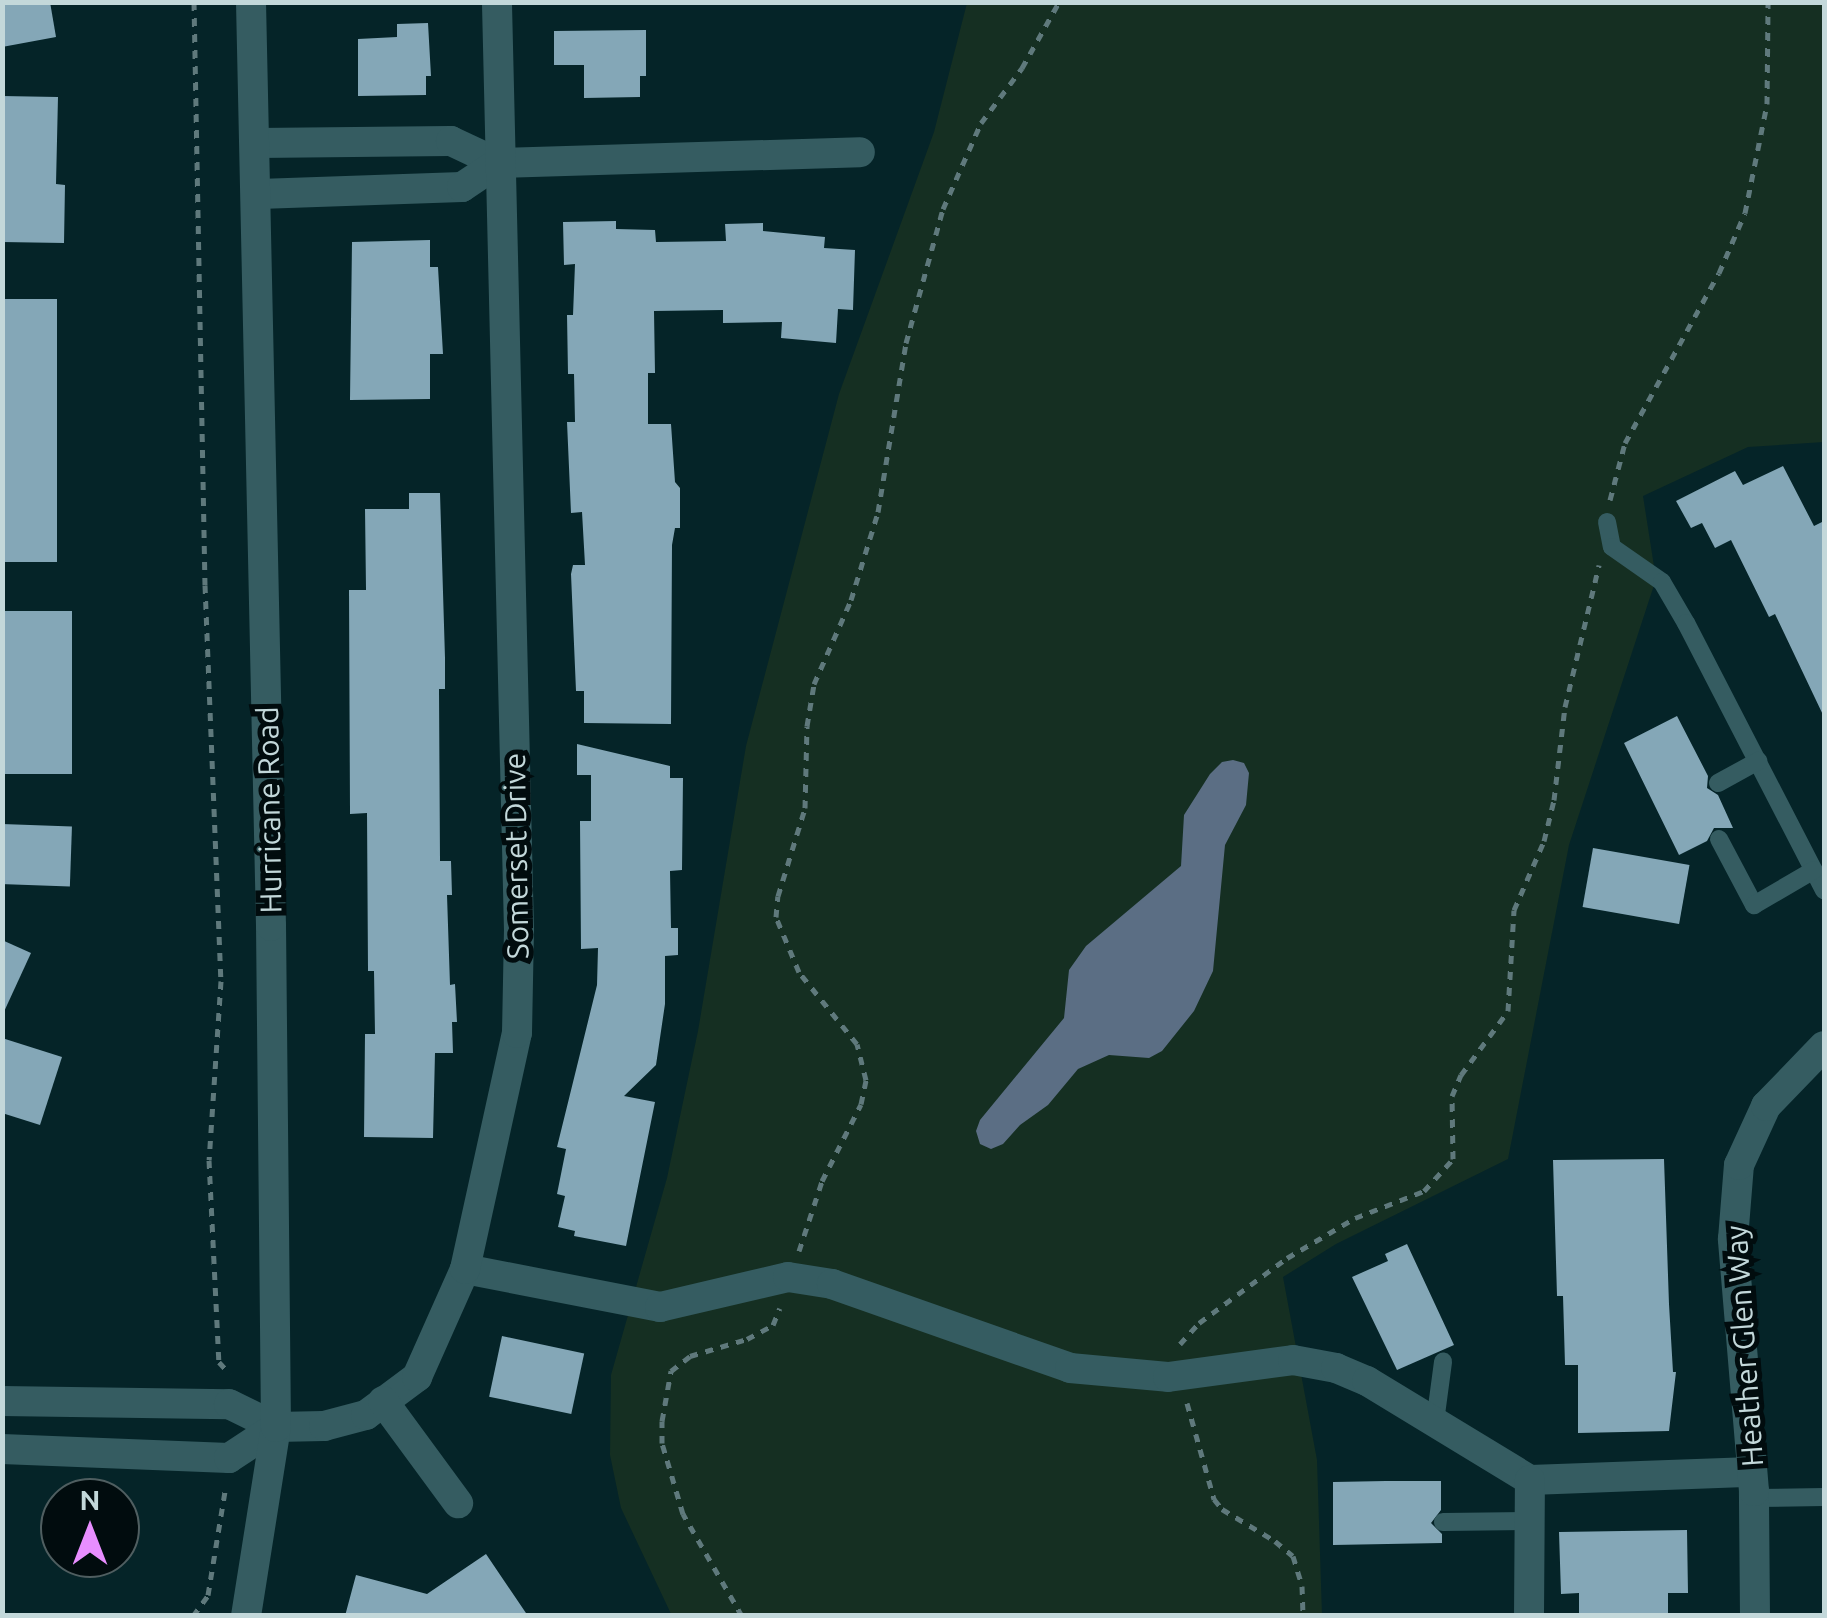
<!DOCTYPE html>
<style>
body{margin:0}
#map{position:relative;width:1827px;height:1618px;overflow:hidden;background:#052428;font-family:Ubuntu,sans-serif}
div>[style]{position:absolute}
.green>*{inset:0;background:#152f22}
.water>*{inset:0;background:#5b6e84}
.building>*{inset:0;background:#84a7b7;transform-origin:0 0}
.path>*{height:5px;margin-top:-2.5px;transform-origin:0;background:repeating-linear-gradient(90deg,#5f797c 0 8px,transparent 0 16px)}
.service>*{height:18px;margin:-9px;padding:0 9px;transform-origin:9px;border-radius:9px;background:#355c61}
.minor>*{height:30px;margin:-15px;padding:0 15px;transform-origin:15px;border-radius:15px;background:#355c61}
.tertiary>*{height:30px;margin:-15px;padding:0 15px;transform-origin:15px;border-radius:15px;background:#355c61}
span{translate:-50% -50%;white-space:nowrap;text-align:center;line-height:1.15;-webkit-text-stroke:10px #010c0e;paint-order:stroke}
.street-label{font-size:30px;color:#c3d8da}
.frame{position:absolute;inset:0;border:5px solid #c3d8da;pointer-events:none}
.north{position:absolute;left:40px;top:1478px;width:100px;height:100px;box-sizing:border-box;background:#010c0e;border:2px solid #4f5e60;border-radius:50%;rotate:0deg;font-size:28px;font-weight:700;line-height:40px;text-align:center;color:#c3d8da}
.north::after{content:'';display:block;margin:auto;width:35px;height:45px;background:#e88eff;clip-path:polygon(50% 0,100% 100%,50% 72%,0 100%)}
</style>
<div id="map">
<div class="green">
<i style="clip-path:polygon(967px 3px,1824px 3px,1824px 442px,1748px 447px,1643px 496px,1656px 579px,1569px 845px,1508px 1159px,1336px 1244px,1283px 1277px,1317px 1460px,1322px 1615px,672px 1616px,621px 1508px,610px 1455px,611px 1375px,667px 1178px,698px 1031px,746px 746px,839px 394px,934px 132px)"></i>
</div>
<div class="water">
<i style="clip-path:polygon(1233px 760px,1244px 763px,1249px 773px,1246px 805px,1225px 845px,1213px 971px,1194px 1011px,1162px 1051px,1149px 1058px,1109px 1055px,1078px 1069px,1048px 1105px,1020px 1125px,1003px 1144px,991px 1149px,980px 1144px,976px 1131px,980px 1120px,1064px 1018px,1069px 970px,1086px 946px,1181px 866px,1184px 815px,1210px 774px,1222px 762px)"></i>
</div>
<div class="building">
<i style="clip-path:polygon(2px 2px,50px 2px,56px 37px,2px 47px)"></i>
<i style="clip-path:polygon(428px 23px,431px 76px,426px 76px,426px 95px,358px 96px,358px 39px,397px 37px,397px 24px)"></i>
<i style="clip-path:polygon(646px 30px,646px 76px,640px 76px,640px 97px,584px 98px,584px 65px,554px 65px,554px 31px)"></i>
<i style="clip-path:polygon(2px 96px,58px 97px,56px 184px,65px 185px,64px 243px,2px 242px)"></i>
<i style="clip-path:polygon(616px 221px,616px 229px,655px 230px,656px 242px,726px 241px,725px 224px,763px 223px,763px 231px,825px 237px,824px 248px,855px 250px,853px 310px,838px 309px,836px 343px,781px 338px,782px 322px,723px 323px,723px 310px,654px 311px,655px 373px,648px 373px,648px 424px,671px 424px,675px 482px,680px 488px,680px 528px,675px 528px,672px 545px,671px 724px,584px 723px,584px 691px,576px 691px,571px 574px,573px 565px,585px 565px,582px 512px,571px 513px,567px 422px,575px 422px,574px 374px,568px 374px,567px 315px,573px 315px,575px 264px,564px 265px,563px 222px)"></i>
<i style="clip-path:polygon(430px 240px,430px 267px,438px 267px,443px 354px,430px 354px,430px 399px,350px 400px,352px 242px)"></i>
<i style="left:57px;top:299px;width:263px;height:55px;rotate:90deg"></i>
<i style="clip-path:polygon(1783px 466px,1814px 526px,1824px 521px,1824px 717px,1775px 614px,1769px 617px,1731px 540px,1715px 548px,1702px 523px,1691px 528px,1676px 501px,1735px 471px,1743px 485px)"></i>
<i style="clip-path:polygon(409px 493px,440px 493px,445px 658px,445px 689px,439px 689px,440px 861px,451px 861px,452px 895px,447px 895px,450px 985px,455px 984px,457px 1022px,452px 1022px,453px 1053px,435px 1053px,433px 1138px,364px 1137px,365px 1034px,375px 1034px,374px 971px,368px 971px,367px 813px,350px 814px,349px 590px,366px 590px,365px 509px,409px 509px)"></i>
<i style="left:72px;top:611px;width:163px;height:70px;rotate:90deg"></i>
<i style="clip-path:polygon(1677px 716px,1708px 776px,1707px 788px,1718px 795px,1733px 828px,1714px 828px,1707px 841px,1679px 855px,1624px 743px)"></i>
<i style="clip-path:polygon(577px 744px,670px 766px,670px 778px,683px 778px,682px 870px,670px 871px,671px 928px,678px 928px,678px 955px,665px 956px,665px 1004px,656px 1065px,624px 1096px,655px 1102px,626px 1246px,574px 1236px,575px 1231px,558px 1227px,565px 1196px,557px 1194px,566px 1149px,557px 1147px,597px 985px,598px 948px,581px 949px,580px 821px,591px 821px,591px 775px,577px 775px)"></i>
<i style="left:2px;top:824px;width:70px;height:60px;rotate:2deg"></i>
<i style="left:1593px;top:848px;width:98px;height:60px;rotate:10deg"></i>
<i style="clip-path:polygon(2px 940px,31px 953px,2px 1016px)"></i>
<i style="clip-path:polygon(2px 1038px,62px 1057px,40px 1125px,2px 1113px)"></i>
<i style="clip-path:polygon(1664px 1159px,1669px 1304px,1673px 1372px,1676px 1372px,1669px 1431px,1578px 1433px,1578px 1365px,1565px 1365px,1563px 1296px,1557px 1296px,1553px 1160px)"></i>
<i style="clip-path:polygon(1407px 1244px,1454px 1345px,1397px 1370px,1352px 1277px,1388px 1261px,1385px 1254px)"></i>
<i style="left:502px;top:1336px;width:84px;height:62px;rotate:12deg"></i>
<i style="clip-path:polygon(1386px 1481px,1441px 1481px,1441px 1510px,1431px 1523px,1442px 1534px,1442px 1543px,1333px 1545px,1333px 1482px)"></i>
<i style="clip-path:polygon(1687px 1530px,1688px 1593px,1668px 1593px,1668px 1616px,1579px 1616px,1579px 1593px,1561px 1594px,1559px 1532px)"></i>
<i style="clip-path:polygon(486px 1554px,528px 1616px,345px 1616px,356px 1575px,427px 1594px)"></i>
</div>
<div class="path">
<i style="left:194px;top:2px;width:583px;rotate:88.92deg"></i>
<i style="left:205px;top:585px;width:396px;rotate:87.7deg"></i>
<i style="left:221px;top:981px;width:179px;rotate:93.8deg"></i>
<i style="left:209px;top:1160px;width:202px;rotate:87.2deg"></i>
<i style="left:219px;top:1362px;width:16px;rotate:47deg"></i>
<i style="left:1610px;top:500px;width:59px;rotate:-75.3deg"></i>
<i style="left:1625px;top:443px;width:194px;rotate:-61.1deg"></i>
<i style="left:1719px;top:273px;width:65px;rotate:-66.6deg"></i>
<i style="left:1745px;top:213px;width:111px;rotate:-78.6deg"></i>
<i style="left:1767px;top:104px;width:102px;rotate:-89.4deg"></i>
<i style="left:799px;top:1251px;width:74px;rotate:-71.8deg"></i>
<i style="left:822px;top:1181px;width:86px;rotate:-63.1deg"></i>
<i style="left:861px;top:1104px;width:25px;rotate:-78deg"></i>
<i style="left:866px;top:1080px;width:37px;rotate:-104deg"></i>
<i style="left:857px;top:1044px;width:92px;rotate:-128.9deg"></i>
<i style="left:799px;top:972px;width:60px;rotate:-112.7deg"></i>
<i style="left:776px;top:917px;width:21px;rotate:-85deg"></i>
<i style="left:778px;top:896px;width:92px;rotate:-72.9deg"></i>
<i style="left:805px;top:808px;width:82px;rotate:-88.6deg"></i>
<i style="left:807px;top:726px;width:43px;rotate:-80.5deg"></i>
<i style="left:814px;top:684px;width:92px;rotate:-66.2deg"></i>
<i style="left:851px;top:600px;width:92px;rotate:-72.9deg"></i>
<i style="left:878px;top:512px;width:171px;rotate:-80.6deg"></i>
<i style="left:906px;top:343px;width:139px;rotate:-74.6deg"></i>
<i style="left:943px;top:209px;width:94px;rotate:-66.2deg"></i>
<i style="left:981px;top:123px;width:69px;rotate:-53.3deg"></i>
<i style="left:1022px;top:68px;width:76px;rotate:-60.7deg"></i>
<i style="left:1180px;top:1344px;width:28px;rotate:-48deg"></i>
<i style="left:1199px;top:1323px;width:109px;rotate:-36.5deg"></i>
<i style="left:1287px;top:1258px;width:79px;rotate:-30.5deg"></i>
<i style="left:1355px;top:1218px;width:74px;rotate:-21.4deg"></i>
<i style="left:1424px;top:1191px;width:43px;rotate:-47.8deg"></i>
<i style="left:1453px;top:1159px;width:63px;rotate:-90.9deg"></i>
<i style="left:1452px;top:1096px;width:23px;rotate:-67deg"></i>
<i style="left:1461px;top:1075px;width:79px;rotate:-53.7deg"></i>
<i style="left:1508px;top:1011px;width:101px;rotate:-86.6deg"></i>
<i style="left:1514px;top:910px;width:75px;rotate:-66.5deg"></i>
<i style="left:1544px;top:841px;width:42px;rotate:-76.3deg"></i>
<i style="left:1554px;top:800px;width:94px;rotate:-83.3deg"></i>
<i style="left:1565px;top:707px;width:146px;rotate:-76.5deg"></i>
<i style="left:1187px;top:1403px;width:100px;rotate:74.3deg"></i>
<i style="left:1214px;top:1499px;width:13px;rotate:51deg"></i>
<i style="left:1222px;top:1509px;width:62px;rotate:31.1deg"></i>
<i style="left:1275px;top:1541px;width:23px;rotate:40deg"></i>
<i style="left:1293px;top:1556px;width:31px;rotate:73deg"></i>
<i style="left:1302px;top:1586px;width:30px;rotate:88deg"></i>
<i style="left:193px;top:1616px;width:26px;rotate:-54deg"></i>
<i style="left:208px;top:1595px;width:111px;rotate:-80.7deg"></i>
<i style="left:742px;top:1616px;width:118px;rotate:-120deg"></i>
<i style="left:683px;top:1514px;width:74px;rotate:-106.5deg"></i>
<i style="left:662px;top:1443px;width:22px;rotate:-90deg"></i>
<i style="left:662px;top:1421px;width:51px;rotate:-79.8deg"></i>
<i style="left:671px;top:1371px;width:24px;rotate:-38deg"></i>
<i style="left:690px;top:1356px;width:59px;rotate:-16.6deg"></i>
<i style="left:747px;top:1339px;width:30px;rotate:-28deg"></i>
<i style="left:773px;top:1325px;width:18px;rotate:-68deg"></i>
</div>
<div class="service">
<i style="left:1607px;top:522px;width:25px;rotate:79deg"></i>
<i style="left:1612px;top:547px;width:61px;rotate:35deg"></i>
<i style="left:1662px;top:582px;width:48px;rotate:59.7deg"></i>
<i style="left:1686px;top:623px;width:301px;rotate:62.7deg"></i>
<i style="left:1718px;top:783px;width:46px;rotate:-28.8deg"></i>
<i style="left:1719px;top:839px;width:75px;rotate:62.1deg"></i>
<i style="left:1754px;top:905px;width:69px;rotate:-30.3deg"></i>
<i style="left:1435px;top:1422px;width:61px;rotate:-82.4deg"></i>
<i style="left:1754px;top:1498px;width:70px;rotate:-0.8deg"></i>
<i style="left:1443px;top:1522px;width:86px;rotate:-0.7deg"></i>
</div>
<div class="minor">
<i style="left:257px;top:143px;width:194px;rotate:-0.6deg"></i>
<i style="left:451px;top:141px;width:52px;rotate:25.1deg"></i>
<i style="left:498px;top:163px;width:362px;rotate:-1.7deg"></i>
<i style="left:259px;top:194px;width:203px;rotate:-2deg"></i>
<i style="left:462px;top:187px;width:43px;rotate:-33.7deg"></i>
<i style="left:465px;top:1269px;width:199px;rotate:11deg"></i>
<i style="left:660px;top:1307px;width:131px;rotate:-13.2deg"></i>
<i style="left:788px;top:1277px;width:45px;rotate:9deg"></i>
<i style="left:832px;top:1284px;width:252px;rotate:19.4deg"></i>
<i style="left:1070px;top:1368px;width:98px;rotate:5.2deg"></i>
<i style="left:1168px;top:1377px;width:126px;rotate:-7.7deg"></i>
<i style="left:1293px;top:1360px;width:44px;rotate:10.5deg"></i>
<i style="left:1336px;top:1368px;width:34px;rotate:23deg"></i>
<i style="left:1367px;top:1381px;width:191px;rotate:31.3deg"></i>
<i style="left:1530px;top:1480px;width:222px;rotate:-2.1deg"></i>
<i style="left:2px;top:1401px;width:227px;rotate:0.8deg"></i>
<i style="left:229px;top:1404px;width:52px;rotate:26.1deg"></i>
<i style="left:276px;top:1427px;width:48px;rotate:-1.2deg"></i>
<i style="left:324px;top:1426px;width:43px;rotate:-14.7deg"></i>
<i style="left:366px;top:1415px;width:64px;rotate:-36.7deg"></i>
<i style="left:417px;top:1377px;width:118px;rotate:-66deg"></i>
<i style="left:465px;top:1269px;width:242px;rotate:-77.6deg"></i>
<i style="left:517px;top:1033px;width:102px;rotate:-88.9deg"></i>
<i style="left:519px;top:931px;width:929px;rotate:-91.36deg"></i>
<i style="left:383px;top:1401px;width:127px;rotate:53.7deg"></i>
<i style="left:2px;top:1449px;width:227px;rotate:2.3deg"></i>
<i style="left:229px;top:1458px;width:56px;rotate:-33.4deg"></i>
<i style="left:1529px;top:1616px;width:136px;rotate:-89.6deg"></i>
<i style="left:1755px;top:1616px;width:125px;rotate:-90.5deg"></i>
<i style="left:1754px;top:1491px;width:253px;rotate:-94.8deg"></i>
<i style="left:1733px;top:1239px;width:74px;rotate:-85.4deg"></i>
<i style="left:1739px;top:1165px;width:65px;rotate:-65.4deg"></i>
<i style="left:1766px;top:1106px;width:83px;rotate:-46deg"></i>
</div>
<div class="tertiary">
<i style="left:246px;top:1616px;width:191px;rotate:-81deg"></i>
<i style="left:276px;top:1427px;width:501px;rotate:-90.57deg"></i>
<i style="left:271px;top:926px;width:924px;rotate:-91.24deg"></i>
</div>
<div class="street-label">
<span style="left:269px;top:810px;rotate:-91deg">Hurricane Road</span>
<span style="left:516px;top:856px;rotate:-91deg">Somerset Drive</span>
<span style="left:1744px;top:1346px;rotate:-94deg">Heather Glen Way</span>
</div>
<div class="frame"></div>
<div class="north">N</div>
</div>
